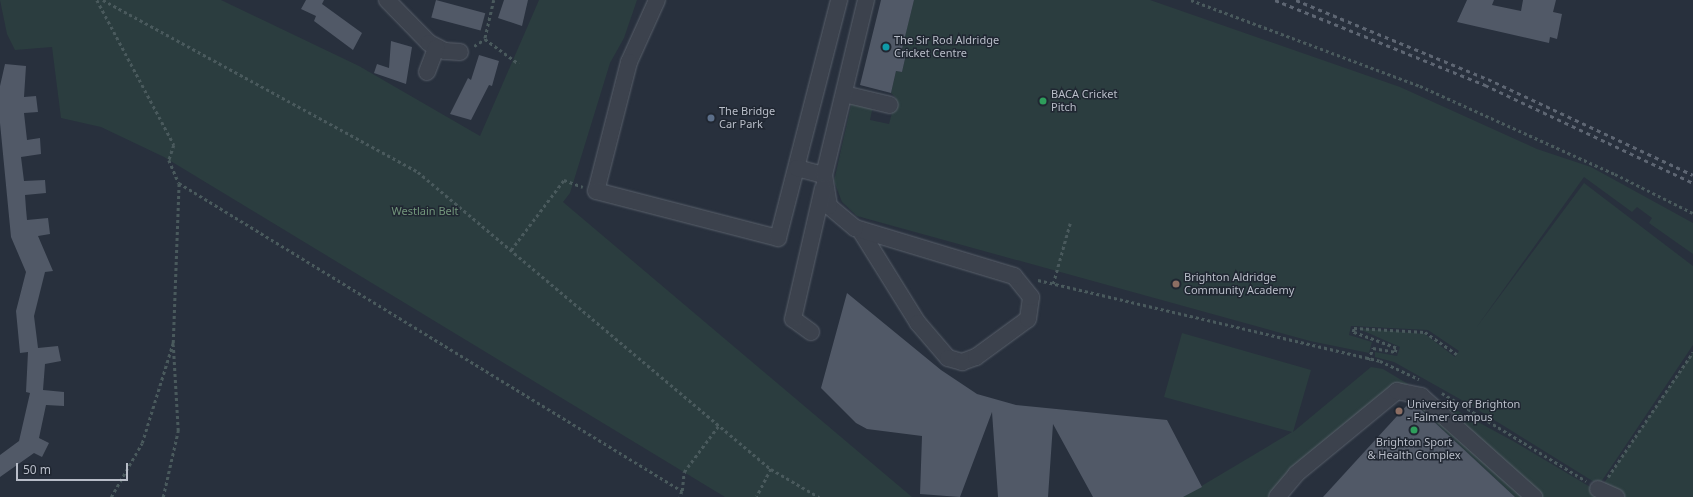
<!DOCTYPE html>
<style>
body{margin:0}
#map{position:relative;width:1693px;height:497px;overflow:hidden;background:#28303d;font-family:"Noto Sans",sans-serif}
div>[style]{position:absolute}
.green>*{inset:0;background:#2b3d3f}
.building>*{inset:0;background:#515967;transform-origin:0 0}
.path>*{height:2.5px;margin-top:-1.25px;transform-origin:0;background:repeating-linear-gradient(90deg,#4a5a5d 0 3px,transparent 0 6px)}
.roads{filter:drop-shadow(0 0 1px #59606b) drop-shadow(0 0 1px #59606b)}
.minor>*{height:16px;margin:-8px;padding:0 8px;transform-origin:8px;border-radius:8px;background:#3c424d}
.rail>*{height:3px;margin-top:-1.5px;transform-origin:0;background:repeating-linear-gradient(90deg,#5e6673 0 4px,transparent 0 8px)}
.dots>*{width:11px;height:11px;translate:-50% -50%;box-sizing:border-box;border:2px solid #202732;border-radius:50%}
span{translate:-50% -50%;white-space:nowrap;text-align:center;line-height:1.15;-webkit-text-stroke:3px #202732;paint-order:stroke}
.poi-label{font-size:11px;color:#b8bdc8}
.left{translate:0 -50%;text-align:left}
.park-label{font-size:11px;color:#72967b}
.scale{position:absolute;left:16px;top:463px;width:112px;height:18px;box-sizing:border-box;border:2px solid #b8bdc8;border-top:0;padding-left:5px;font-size:12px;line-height:14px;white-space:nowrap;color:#b8bdc8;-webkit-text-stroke:3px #202732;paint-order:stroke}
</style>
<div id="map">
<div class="green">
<i style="clip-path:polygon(0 0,221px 0,359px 66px,480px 136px,539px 0,637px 0,624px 38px,610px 63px,570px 193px,563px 202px,912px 497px,725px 497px,164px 157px,101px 127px,61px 118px,52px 47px,15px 50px,7px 34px)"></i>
<i style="clip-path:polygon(914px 0,1150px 0,1400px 87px,1537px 149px,1591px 167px,1693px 223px,1693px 254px,1649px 223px,1652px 218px,1637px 207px,1632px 212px,1584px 177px,1476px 328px,1584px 183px,1693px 266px,1693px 345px,1599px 485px,1467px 403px,1394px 362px,1375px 357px,1375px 352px,1397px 356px,1400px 347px,1357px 328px,1425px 334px,1455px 357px,1459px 351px,1428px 330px,1351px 326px,1349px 335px,1372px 342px,1369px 353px,1310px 341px,857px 216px,842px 202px,834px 181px,852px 101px,873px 106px,870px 120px,889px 124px,896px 98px,891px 93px,896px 71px,902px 72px,907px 50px,900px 55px)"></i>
<i style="clip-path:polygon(1182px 333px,1311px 370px,1293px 432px,1371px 367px,1383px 369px,1408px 384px,1274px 497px,1183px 497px,1292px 432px,1164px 397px)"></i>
<i style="clip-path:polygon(1693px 352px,1693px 497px,1616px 497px,1602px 486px)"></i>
<i style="clip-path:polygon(1419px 390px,1513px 441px,1607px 497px,1515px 497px,1412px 401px)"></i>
</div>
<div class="building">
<i style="clip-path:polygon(306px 0,324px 0,322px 4px,362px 33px,353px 50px,314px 21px,316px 16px,301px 9px)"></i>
<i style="left:436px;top:0;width:51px;height:18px;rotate:15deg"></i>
<i style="clip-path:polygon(504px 0,528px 0,522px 26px,498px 18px)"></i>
<i style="clip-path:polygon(881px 0,914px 0,902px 49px,907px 50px,902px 72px,896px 71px,891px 93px,860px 85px)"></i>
<i style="clip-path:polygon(1467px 0,1494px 0,1492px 5px,1521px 11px,1523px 0,1556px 0,1553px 12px,1562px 14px,1557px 39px,1550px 37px,1549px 43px,1457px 22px)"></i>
<i style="clip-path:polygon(391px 41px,412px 47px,406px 84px,374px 73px,377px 64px,389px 68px)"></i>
<i style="clip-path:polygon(479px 55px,499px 61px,492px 86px,489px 85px,471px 120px,450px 114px,468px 78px,471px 80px)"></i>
<i style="clip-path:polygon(5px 64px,26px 66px,24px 97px,36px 96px,38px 112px,24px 113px,27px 140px,40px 138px,41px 154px,21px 157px,24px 181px,45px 180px,46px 193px,25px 195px,26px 209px,27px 220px,48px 218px,50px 234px,38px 236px,53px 271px,45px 272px,34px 316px,38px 348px,58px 346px,61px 361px,45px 364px,43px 390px,64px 392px,64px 406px,46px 405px,39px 438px,49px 443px,42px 457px,34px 453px,0 477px,0 455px,19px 441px,30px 393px,26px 392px,28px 352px,20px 353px,16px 311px,26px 272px,11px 237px,0 123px,0 86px)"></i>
<i style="clip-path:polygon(847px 293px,941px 370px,977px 394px,1016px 405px,1167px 420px,1202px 487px,1183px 497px,1093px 497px,1053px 424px,1048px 497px,998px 497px,992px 412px,960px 497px,920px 494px,922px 436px,867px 429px,856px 423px,821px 388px)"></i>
<i style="clip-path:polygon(1409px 403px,1416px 405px,1515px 497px,1323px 497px)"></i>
</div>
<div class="path">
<i style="left:97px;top:0;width:164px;rotate:62deg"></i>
<i style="left:174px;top:145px;width:16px;rotate:108deg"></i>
<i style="left:169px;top:160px;width:25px;rotate:67deg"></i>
<i style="left:179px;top:183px;width:590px;rotate:31.48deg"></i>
<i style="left:682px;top:491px;width:6px;rotate:108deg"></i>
<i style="left:103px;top:0;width:359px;rotate:28.6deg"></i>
<i style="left:418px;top:172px;width:461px;rotate:40.1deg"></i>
<i style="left:771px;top:469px;width:31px;rotate:117deg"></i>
<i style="left:494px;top:0;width:40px;rotate:103deg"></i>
<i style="left:485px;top:39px;width:42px;rotate:36.3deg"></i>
<i style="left:1191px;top:0;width:245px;rotate:20.6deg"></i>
<i style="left:1420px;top:86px;width:214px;rotate:24.3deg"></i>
<i style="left:1615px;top:174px;width:87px;rotate:26.6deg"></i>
<i style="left:474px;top:46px;width:13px;rotate:-32deg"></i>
<i style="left:511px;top:250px;width:88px;rotate:-52.9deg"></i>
<i style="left:564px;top:180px;width:20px;rotate:20deg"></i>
<i style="left:1038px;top:280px;width:351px;rotate:13.3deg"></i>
<i style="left:1380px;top:361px;width:43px;rotate:24.8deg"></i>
<i style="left:1053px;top:284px;width:63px;rotate:-74.4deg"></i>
<i style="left:1368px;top:360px;width:13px;rotate:-67deg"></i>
<i style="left:1373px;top:348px;width:22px;rotate:10deg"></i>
<i style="left:1395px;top:352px;width:4px;rotate:-76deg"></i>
<i style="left:1396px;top:348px;width:46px;rotate:-159.6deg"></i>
<i style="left:1353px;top:332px;width:4px;rotate:-76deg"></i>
<i style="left:1354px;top:328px;width:71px;rotate:3.2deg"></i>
<i style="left:1425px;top:332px;width:39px;rotate:35deg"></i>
<i style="left:1442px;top:393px;width:169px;rotate:31.4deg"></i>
<i style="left:771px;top:469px;width:56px;rotate:30.3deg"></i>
<i style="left:1608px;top:477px;width:151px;rotate:-55.8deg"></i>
<i style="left:682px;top:491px;width:19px;rotate:-84deg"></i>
<i style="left:684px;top:472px;width:59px;rotate:-53.3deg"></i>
<i style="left:111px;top:497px;width:62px;rotate:-60.1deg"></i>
<i style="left:142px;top:443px;width:105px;rotate:-72.8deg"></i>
<i style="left:173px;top:343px;width:160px;rotate:-87.9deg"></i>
<i style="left:163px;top:497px;width:68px;rotate:-77.2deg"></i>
<i style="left:178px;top:431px;width:86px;rotate:-93.3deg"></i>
</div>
<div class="roads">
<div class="minor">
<i style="left:387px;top:0;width:60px;rotate:45.7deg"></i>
<i style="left:429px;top:43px;width:18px;rotate:27deg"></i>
<i style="left:445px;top:51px;width:15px;rotate:4deg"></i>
<i style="left:657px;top:0;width:68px;rotate:114.3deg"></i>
<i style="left:629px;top:62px;width:133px;rotate:104.3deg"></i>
<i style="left:596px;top:191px;width:188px;rotate:14.5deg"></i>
<i style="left:778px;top:238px;width:246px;rotate:-75.6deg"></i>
<i style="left:427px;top:72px;width:26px;rotate:-69deg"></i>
<i style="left:844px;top:94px;width:47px;rotate:13.4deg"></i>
<i style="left:797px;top:168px;width:28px;rotate:15deg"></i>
<i style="left:860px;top:230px;width:110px;rotate:58.1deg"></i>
<i style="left:918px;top:323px;width:46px;rotate:49.4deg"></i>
<i style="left:948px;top:358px;width:15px;rotate:16deg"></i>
<i style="left:962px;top:362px;width:15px;rotate:-20deg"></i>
<i style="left:976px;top:357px;width:64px;rotate:-36.2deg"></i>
<i style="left:1028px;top:319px;width:22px;rotate:-82deg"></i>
<i style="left:1031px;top:297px;width:27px;rotate:-129deg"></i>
<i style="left:1014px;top:276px;width:166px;rotate:-163.2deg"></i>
<i style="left:855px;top:228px;width:34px;rotate:-140deg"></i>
<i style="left:829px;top:206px;width:31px;rotate:-99deg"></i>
<i style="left:824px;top:175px;width:180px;rotate:-76.5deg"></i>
<i style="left:811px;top:332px;width:22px;rotate:-144deg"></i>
<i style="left:793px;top:319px;width:134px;rotate:-77.1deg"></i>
<i style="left:1598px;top:489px;width:20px;rotate:24deg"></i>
<i style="left:1277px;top:497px;width:30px;rotate:-50deg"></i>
<i style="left:1296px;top:474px;width:131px;rotate:-39.4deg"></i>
<i style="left:1397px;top:391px;width:25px;rotate:12deg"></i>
<i style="left:1421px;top:396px;width:152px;rotate:41.8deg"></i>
</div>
</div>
<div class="rail">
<i style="left:1275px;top:0;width:227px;rotate:22deg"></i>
<i style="left:1485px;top:85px;width:230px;rotate:25.2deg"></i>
<i style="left:1296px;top:0;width:208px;rotate:22.4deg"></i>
<i style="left:1488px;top:79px;width:226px;rotate:25.1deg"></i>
</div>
<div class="dots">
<i style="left:886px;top:47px;background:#0f9aa8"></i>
<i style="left:1043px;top:101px;background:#2e9e5b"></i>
<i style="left:711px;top:118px;background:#5c6f8a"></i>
<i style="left:1176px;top:284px;background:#8d6e63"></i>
<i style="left:1399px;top:411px;background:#8d6e63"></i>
<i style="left:1414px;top:430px;background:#2e9e5b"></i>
</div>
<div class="poi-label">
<span class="left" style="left:894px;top:47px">The Sir Rod Aldridge<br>Cricket Centre</span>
<span class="left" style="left:1051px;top:101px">BACA Cricket<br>Pitch</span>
<span class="left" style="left:719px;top:118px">The Bridge<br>Car Park</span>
<span class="left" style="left:1184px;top:284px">Brighton Aldridge<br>Community Academy</span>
<span class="left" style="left:1407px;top:411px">University of Brighton<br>- Falmer campus</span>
<span style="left:1414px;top:449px">Brighton Sport<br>&amp; Health Complex</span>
</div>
<div class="park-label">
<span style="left:425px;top:211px">Westlain Belt</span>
</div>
<div class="scale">50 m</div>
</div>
